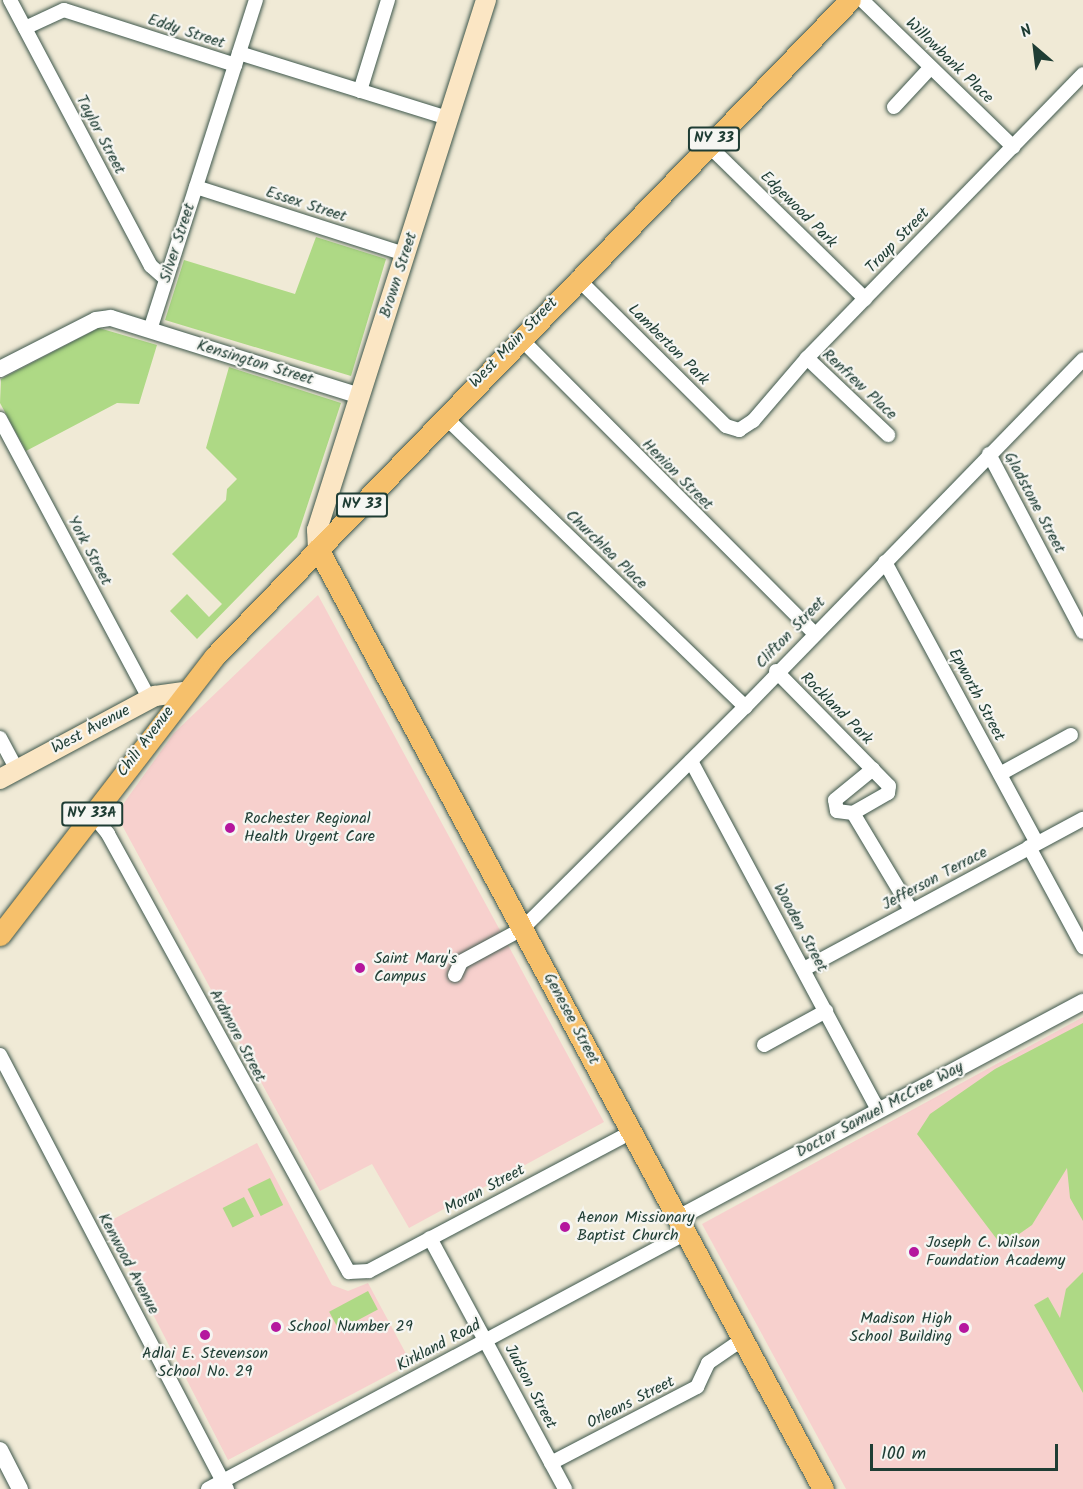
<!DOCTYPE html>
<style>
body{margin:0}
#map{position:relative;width:1083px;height:1489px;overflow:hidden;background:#f0ead6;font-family:Kalam,sans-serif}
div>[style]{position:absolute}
.built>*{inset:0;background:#f7d0cd}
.green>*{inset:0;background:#aed985;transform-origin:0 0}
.roads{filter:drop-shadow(0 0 2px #3e574c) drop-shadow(0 0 2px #3e574c)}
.minor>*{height:14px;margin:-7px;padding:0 7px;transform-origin:7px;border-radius:7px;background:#fff}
.tertiary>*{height:16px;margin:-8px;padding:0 8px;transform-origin:8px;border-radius:8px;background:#fff}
.secondary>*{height:20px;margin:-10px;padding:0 10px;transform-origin:10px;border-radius:10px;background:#fbe6c4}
.primary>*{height:21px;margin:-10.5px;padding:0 10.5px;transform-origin:10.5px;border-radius:10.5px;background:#f6c06b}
.dots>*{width:16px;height:16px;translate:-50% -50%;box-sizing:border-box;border:3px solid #f6f6f2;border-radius:50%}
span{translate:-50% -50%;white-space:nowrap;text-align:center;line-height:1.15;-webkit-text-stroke:4.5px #f6f6f2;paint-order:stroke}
.shield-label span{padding:2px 4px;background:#f6f6f2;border:2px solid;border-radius:4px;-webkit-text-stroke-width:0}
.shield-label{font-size:15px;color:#1f3d34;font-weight:700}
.street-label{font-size:16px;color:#1f3d34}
.poi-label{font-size:16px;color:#1f3d34}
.left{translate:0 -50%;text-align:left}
.right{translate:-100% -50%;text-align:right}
.north{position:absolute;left:1005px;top:18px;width:60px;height:60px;-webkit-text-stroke:4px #f6f6f2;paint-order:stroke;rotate:332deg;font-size:16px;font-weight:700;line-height:24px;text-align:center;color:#1f3d34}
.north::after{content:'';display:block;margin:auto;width:21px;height:27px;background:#1f3d34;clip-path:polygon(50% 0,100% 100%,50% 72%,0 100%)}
.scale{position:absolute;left:870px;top:1444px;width:188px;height:27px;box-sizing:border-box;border:3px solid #1f3d34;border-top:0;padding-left:8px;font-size:18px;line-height:21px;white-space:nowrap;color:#1f3d34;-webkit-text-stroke:4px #f6f6f2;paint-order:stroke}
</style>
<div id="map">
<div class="built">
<i style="clip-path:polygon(318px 595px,604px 1122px,409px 1228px,372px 1164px,320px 1191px,116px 814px,174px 733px)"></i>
<i style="clip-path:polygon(1083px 1017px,1083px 1489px,846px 1489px,702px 1224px)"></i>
<i style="clip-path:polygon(257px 1143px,332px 1285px,348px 1291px,368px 1283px,411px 1363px,228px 1460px,106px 1223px)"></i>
</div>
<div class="green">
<i style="clip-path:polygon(316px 237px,386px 259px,351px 376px,165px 320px,184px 260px,295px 294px)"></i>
<i style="clip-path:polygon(99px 328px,157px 345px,139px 404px,117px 403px,26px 451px,0 403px,1px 379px)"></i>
<i style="clip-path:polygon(229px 367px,341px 403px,297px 537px,197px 639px,170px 611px,187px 594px,209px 617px,222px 604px,172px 554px,226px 500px,227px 489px,237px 479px,206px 448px)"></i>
<i style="clip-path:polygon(1083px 1023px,1083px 1221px,1070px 1198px,1067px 1168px,1032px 1225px,1002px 1246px,917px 1134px,930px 1114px,995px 1069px)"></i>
<i style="left:270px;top:1178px;width:30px;height:25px;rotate:64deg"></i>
<i style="left:244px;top:1197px;width:22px;height:24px;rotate:63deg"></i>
<i style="clip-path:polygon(1083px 1272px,1083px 1393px,1034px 1305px,1048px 1297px,1060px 1318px,1066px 1289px)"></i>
<i style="left:368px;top:1291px;width:21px;height:44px;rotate:62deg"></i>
</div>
<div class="roads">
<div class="minor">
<i style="left:10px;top:0;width:301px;rotate:62.1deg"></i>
<i style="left:151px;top:266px;width:20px;rotate:41deg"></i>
<i style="left:862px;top:0;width:211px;rotate:44.2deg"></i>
<i style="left:25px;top:28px;width:43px;rotate:-24.8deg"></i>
<i style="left:64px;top:10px;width:180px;rotate:17.8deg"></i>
<i style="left:239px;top:53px;width:219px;rotate:17.3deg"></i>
<i style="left:360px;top:91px;width:95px;rotate:-72.9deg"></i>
<i style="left:894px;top:107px;width:54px;rotate:-47.2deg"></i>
<i style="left:708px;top:145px;width:220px;rotate:44.4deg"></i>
<i style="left:196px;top:187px;width:219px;rotate:17.8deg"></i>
<i style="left:577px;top:278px;width:210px;rotate:44.8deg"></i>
<i style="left:726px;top:426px;width:14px;rotate:17deg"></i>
<i style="left:739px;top:430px;width:17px;rotate:-33deg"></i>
<i style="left:753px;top:421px;width:83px;rotate:-49.4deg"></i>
<i style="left:807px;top:358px;width:396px;rotate:-45.8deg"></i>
<i style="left:150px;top:330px;width:347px;rotate:-72.2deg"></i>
<i style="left:520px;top:338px;width:416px;rotate:45.1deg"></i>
<i style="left:807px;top:358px;width:112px;rotate:43.5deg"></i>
<i style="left:444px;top:416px;width:419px;rotate:44deg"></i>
<i style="left:0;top:419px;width:316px;rotate:61.9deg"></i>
<i style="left:989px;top:454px;width:201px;rotate:62.2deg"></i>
<i style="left:885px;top:562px;width:319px;rotate:61.6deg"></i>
<i style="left:776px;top:671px;width:161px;rotate:45.5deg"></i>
<i style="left:889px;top:786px;width:7px;rotate:98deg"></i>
<i style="left:888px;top:793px;width:40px;rotate:150.3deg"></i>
<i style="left:853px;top:813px;width:113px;rotate:59.1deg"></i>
<i style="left:0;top:738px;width:36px;rotate:62deg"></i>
<i style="left:691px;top:761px;width:397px;rotate:61.8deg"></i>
<i style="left:1000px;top:774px;width:81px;rotate:-28.8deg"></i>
<i style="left:853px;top:813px;width:16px;rotate:-173deg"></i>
<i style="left:837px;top:811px;width:11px;rotate:-100deg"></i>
<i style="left:835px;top:800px;width:49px;rotate:-39.2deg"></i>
<i style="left:92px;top:814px;width:26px;rotate:51deg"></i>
<i style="left:108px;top:834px;width:500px;rotate:61.2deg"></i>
<i style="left:349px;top:1272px;width:20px;rotate:-3deg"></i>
<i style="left:369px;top:1271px;width:297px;rotate:-27.9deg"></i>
<i style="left:1029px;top:847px;width:114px;rotate:61.6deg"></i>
<i style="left:804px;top:969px;width:317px;rotate:-28.3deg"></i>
<i style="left:455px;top:975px;width:14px;rotate:-65deg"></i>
<i style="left:461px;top:962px;width:69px;rotate:-28.4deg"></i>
<i style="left:522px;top:929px;width:315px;rotate:-44.9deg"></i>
<i style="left:745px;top:707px;width:485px;rotate:-45.8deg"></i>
<i style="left:764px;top:1045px;width:71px;rotate:-28.7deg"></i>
<i style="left:0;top:1055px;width:490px;rotate:62.4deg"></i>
<i style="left:430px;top:1238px;width:285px;rotate:61.7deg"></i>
<i style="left:551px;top:1463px;width:165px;rotate:-27.5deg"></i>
<i style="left:697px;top:1387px;width:26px;rotate:-65deg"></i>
<i style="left:708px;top:1363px;width:42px;rotate:-34.4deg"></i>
<i style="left:208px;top:1489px;width:542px;rotate:-28.17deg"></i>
</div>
<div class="tertiary">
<i style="left:0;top:369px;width:108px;rotate:-27deg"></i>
<i style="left:96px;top:320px;width:15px;rotate:-8deg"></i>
<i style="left:111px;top:318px;width:261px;rotate:17.4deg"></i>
<i style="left:678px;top:1218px;width:459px;rotate:-28.1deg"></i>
<i style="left:0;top:1450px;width:44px;rotate:62.9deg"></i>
</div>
<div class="secondary">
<i style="left:318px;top:549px;width:19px;rotate:-93deg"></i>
<i style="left:317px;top:530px;width:556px;rotate:-72.31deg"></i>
<i style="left:0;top:779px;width:176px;rotate:-28.2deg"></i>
<i style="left:155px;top:696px;width:29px;rotate:-8deg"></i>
</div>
<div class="primary">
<i style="left:318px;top:549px;width:1067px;rotate:61.75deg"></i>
<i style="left:0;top:935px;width:351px;rotate:-52.4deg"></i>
<i style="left:214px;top:657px;width:914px;rotate:-45.93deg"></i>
</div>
</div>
<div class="dots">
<i style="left:230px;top:828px;background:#b5179e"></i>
<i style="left:360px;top:968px;background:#b5179e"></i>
<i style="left:565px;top:1227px;background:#b5179e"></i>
<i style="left:914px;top:1252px;background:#b5179e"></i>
<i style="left:276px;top:1327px;background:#b5179e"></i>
<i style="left:964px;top:1328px;background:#b5179e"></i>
<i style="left:205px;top:1335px;background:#b5179e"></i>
</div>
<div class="shield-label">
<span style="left:714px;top:139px">NY 33</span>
<span style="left:362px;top:505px">NY 33</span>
<span style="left:92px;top:814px">NY 33A</span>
</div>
<div class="street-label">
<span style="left:186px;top:32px;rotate:18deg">Eddy Street</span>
<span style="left:949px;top:61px;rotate:44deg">Willowbank Place</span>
<span style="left:100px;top:135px;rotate:62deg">Taylor Street</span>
<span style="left:306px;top:205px;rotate:18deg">Essex Street</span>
<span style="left:798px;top:210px;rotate:45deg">Edgewood Park</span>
<span style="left:898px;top:241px;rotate:-46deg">Troup Street</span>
<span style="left:178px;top:243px;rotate:-72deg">Silver Street</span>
<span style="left:399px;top:275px;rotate:-72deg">Brown Street</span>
<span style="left:514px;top:343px;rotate:-46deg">West Main Street</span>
<span style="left:668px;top:345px;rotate:45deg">Lamberton Park</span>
<span style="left:255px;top:363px;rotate:17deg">Kensington Street</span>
<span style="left:859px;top:385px;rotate:43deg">Renfrew Place</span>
<span style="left:677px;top:475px;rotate:45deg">Henion Street</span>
<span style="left:1034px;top:503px;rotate:62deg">Gladstone Street</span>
<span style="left:606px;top:550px;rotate:44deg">Churchlea Place</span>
<span style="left:89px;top:551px;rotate:62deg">York Street</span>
<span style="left:791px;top:633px;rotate:-46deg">Clifton Street</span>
<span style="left:976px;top:695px;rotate:62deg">Epworth Street</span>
<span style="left:836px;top:709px;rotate:45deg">Rockland Park</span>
<span style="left:91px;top:730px;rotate:-28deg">West Avenue</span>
<span style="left:146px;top:742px;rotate:-53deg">Chili Avenue</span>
<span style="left:935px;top:879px;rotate:-28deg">Jefferson Terrace</span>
<span style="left:800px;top:928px;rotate:62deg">Wooden Street</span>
<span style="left:571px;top:1019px;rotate:62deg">Genesee Street</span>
<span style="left:237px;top:1036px;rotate:62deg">Ardmore Street</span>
<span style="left:880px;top:1110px;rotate:-28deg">Doctor Samuel McCree Way</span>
<span style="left:485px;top:1190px;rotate:-28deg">Moran Street</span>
<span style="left:128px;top:1264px;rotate:62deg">Kenwood Avenue</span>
<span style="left:439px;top:1346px;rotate:-28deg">Kirkland Road</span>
<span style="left:530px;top:1387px;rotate:62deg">Judson Street</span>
<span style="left:631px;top:1403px;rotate:-27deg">Orleans Street</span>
</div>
<div class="poi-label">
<span class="left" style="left:244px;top:828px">Rochester Regional<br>Health Urgent Care</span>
<span class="left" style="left:374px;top:968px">Saint Mary's<br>Campus</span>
<span class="left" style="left:577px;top:1227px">Aenon Missionary<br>Baptist Church</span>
<span class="left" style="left:926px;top:1252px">Joseph C. Wilson<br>Foundation Academy</span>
<span class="right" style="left:952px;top:1328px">Madison High<br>School Building</span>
<span class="left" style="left:288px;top:1327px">School Number 29</span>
<span style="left:205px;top:1363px">Adlai E. Stevenson<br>School No. 29</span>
</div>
<div class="north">N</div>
<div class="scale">100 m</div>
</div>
